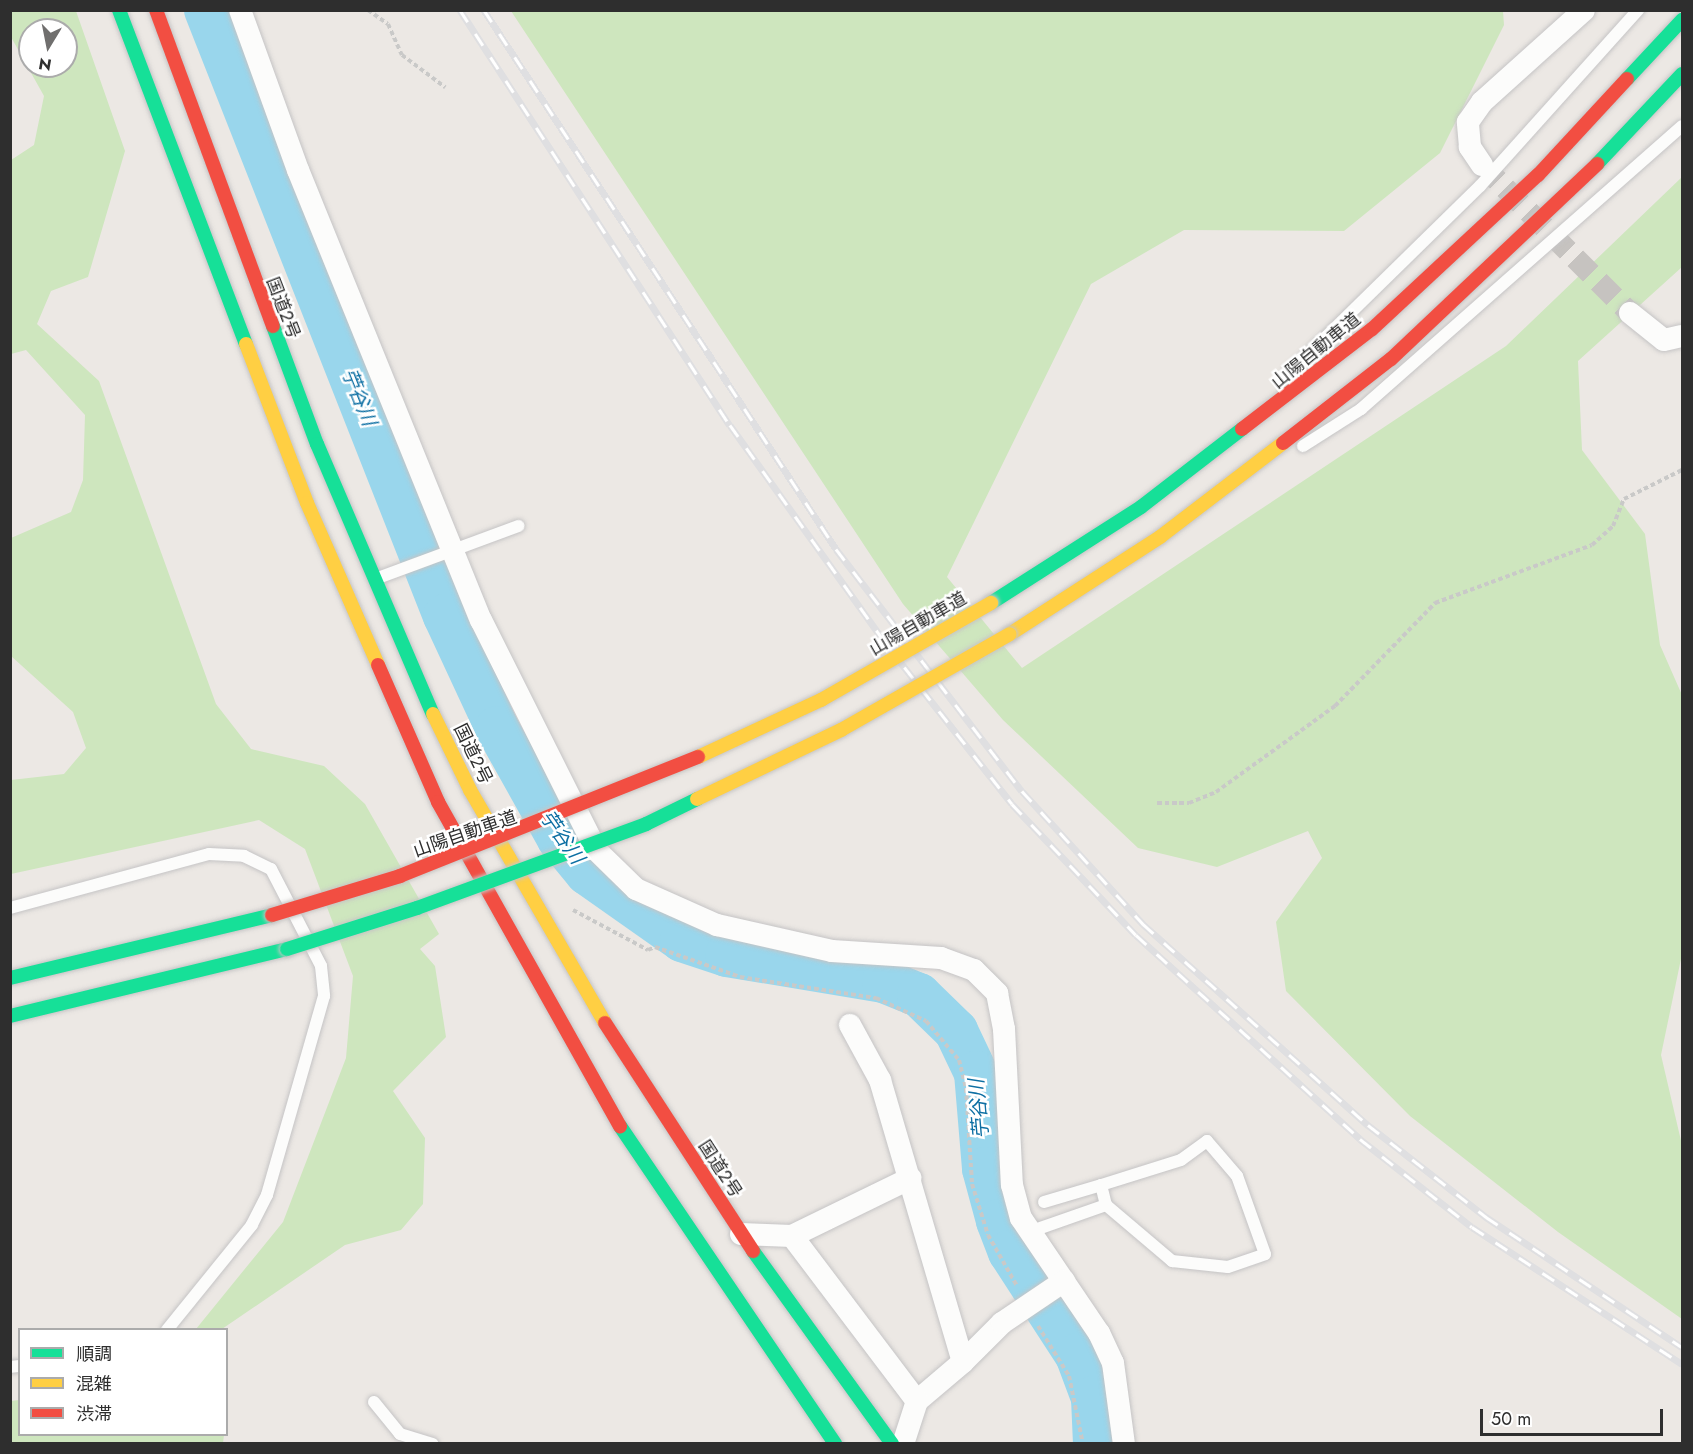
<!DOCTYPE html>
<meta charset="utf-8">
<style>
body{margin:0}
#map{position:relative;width:1693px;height:1454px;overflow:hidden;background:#ece8e4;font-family:Jost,"Noto Sans JP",sans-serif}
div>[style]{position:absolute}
.green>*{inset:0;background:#cee6be}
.river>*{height:44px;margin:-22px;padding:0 22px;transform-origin:22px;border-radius:22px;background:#99d6ec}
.street-tunnel>*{height:22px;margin-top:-11px;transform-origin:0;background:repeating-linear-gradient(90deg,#c6c3c0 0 22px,transparent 0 33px)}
.path>*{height:4px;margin-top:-2px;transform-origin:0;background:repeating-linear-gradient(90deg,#c9c9c8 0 4.5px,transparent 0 7.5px)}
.roads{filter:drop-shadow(0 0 2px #c5c4c5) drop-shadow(0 0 2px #c5c4c5)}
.lane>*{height:12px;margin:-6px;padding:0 6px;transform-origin:6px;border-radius:6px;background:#fcfcfb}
.street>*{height:22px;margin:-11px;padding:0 11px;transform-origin:11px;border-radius:11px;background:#fcfcfb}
.fast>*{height:14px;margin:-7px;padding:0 7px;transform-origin:7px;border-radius:7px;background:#16e098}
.slow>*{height:14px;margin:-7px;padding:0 7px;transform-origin:7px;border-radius:7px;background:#ffcf43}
.jam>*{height:14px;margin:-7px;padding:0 7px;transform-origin:7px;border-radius:7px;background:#f24e42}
.rail>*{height:7px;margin-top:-3.5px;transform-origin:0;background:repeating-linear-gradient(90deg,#fff 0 14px,#dfdfe1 0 28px);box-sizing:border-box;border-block:2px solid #dfdfe1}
.bridges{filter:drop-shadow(0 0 2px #c6c5c4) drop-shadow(0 0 2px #c6c5c4)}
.fast-bridge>*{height:14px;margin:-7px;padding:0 7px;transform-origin:7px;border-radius:7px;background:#16e098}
.slow-bridge>*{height:14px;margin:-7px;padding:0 7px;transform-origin:7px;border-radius:7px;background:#ffcf43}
.jam-bridge>*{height:14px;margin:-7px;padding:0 7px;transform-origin:7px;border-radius:7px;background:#f24e42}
span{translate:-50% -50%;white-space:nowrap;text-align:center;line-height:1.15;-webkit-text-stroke:5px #fff;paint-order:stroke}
.street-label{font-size:18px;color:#2e2e2e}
.water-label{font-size:20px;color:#0d6fa3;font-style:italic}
.frame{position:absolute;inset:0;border:12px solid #2e2e2e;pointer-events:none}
.legend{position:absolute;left:18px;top:1328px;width:210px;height:108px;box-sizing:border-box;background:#fff;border:2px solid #ababab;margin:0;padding:8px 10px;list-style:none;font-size:18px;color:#2e2e2e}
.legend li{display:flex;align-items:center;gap:12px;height:30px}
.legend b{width:30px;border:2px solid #ababab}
.north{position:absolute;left:18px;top:18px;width:60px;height:60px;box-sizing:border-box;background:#fff;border:2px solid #ababab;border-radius:50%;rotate:190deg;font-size:16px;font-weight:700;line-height:24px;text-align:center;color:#2e2e2e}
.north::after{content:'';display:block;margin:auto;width:21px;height:27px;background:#706f6e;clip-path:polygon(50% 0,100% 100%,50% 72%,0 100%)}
.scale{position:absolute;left:1480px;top:1409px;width:183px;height:27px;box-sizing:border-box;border:3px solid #2e2e2e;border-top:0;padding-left:8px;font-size:18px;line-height:21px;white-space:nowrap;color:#2e2e2e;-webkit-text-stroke:4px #fff;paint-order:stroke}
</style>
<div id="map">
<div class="green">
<i style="clip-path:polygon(evenodd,11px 11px,76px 11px,125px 151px,88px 277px,51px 291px,37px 324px,99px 381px,216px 704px,251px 749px,324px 766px,365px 804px,439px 934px,420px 949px,435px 966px,446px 1037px,393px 1091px,425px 1138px,423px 1204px,401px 1230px,345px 1245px,222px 1329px,196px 1329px,283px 1222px,346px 1058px,353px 976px,305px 849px,259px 820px,11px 874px,11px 780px,64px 774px,86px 748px,73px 712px,11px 656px,11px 538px,71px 512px,83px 480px,85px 415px,26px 350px,11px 354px,11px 160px,34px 145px,44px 96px,11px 37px,11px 11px,30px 30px,66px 30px,66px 66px,30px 66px,30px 30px)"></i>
<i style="clip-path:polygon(511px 11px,1503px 11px,1504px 25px,1440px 153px,1344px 231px,1184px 230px,1091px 284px,947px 577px,1022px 668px,1506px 346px,1682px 177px,1682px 267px,1578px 361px,1582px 450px,1645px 534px,1660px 645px,1682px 695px,1682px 954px,1661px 1055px,1682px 1145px,1682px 1319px,1558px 1232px,1410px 1116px,1286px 991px,1276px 922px,1322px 858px,1308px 831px,1217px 867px,1138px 848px,1003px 720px,903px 604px)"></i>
<i style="clip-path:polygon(19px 1400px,20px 1434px,224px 1435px,223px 1443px,11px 1443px,11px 1401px)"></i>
</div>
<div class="river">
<i style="left:206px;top:10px;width:651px;rotate:68.48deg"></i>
<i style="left:445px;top:616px;width:123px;rotate:65.1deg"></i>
<i style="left:497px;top:728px;width:127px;rotate:60.8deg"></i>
<i style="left:559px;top:839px;width:44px;rotate:50.5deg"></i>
<i style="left:587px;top:873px;width:116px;rotate:35.2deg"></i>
<i style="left:682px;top:940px;width:47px;rotate:18.4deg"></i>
<i style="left:727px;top:955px;width:159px;rotate:9.4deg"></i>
<i style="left:884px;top:981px;width:38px;rotate:22deg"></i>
<i style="left:919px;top:995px;width:52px;rotate:44.2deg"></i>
<i style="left:956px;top:1031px;width:47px;rotate:64.5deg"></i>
<i style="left:976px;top:1073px;width:96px;rotate:85.2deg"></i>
<i style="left:984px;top:1169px;width:54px;rotate:74.9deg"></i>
<i style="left:998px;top:1221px;width:33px;rotate:69deg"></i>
<i style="left:1010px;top:1252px;width:123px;rotate:57deg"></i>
<i style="left:1077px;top:1355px;width:46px;rotate:69.6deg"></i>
<i style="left:1093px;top:1398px;width:46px;rotate:87.5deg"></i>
</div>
<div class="street-tunnel">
<i style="left:1482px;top:165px;width:209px;rotate:45deg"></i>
</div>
<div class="path">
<i style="left:368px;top:10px;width:24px;rotate:35deg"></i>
<i style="left:388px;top:24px;width:34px;rotate:66deg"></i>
<i style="left:402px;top:55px;width:54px;rotate:36.7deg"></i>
<i style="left:1157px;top:803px;width:32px"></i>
<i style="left:1189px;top:803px;width:29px;rotate:-22deg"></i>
<i style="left:1216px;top:792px;width:147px;rotate:-35.9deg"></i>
<i style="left:1335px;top:706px;width:144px;rotate:-45.8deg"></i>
<i style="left:1435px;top:603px;width:167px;rotate:-20.3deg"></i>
<i style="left:1592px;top:545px;width:28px;rotate:-42deg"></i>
<i style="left:1613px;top:526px;width:29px;rotate:-68deg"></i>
<i style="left:1624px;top:499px;width:65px;rotate:-26.6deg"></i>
<i style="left:573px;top:910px;width:85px;rotate:28.1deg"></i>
<i style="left:648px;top:950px;width:8px;rotate:-23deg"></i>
<i style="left:655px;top:947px;width:90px;rotate:19.4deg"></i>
<i style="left:740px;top:977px;width:138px;rotate:8.8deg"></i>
<i style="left:876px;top:998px;width:55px;rotate:24.7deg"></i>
<i style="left:926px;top:1021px;width:51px;rotate:49.8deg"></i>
<i style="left:959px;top:1060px;width:29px;rotate:76deg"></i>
<i style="left:966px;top:1088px;width:96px;rotate:86.4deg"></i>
<i style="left:972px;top:1184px;width:53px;rotate:72.6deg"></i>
<i style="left:988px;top:1235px;width:59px;rotate:60.4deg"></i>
<i style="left:1038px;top:1326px;width:59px;rotate:58.2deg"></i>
<i style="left:1069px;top:1376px;width:69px;rotate:78.4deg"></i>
</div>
<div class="roads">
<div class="lane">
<i style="left:1287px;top:375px;width:270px;rotate:-44.4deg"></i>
<i style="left:1480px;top:186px;width:237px;rotate:-48.1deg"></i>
<i style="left:1303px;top:446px;width:69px;rotate:-32.5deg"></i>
<i style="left:1361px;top:409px;width:428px;rotate:-41.4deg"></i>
<i style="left:375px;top:579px;width:153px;rotate:-20.3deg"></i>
<i style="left:10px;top:908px;width:206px;rotate:-15.2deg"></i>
<i style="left:209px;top:854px;width:35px;rotate:3deg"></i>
<i style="left:244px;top:856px;width:30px;rotate:26deg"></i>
<i style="left:271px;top:869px;width:109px;rotate:62.7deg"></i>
<i style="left:321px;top:966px;width:30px;rotate:84deg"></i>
<i style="left:324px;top:996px;width:207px;rotate:106deg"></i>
<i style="left:267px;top:1195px;width:34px;rotate:117deg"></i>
<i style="left:252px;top:1225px;width:135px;rotate:129deg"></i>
<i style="left:1044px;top:1202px;width:59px;rotate:-16.6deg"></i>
<i style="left:1029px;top:1232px;width:82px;rotate:-19.3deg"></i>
<i style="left:1106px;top:1205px;width:87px;rotate:40.3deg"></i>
<i style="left:1172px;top:1261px;width:56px;rotate:6.1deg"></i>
<i style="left:1228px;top:1267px;width:39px;rotate:-19deg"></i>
<i style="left:1265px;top:1254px;width:83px;rotate:-109.7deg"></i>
<i style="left:1237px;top:1176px;width:46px;rotate:-130.6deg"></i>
<i style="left:1207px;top:1141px;width:32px;rotate:144deg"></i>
<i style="left:1181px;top:1160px;width:84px;rotate:162.6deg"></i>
<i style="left:1101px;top:1185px;width:21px;rotate:76deg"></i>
<i style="left:10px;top:1367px;width:10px;rotate:-6deg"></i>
<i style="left:374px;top:1402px;width:41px;rotate:50.9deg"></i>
<i style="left:400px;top:1434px;width:34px;rotate:17deg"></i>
</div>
<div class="street">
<i style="left:240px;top:10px;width:170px;rotate:70.1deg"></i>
<i style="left:298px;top:170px;width:486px;rotate:67.9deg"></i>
<i style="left:481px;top:620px;width:257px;rotate:63.4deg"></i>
<i style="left:596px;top:850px;width:56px;rotate:44.3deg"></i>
<i style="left:636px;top:889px;width:89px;rotate:24deg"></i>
<i style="left:717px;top:925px;width:118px;rotate:12.7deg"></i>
<i style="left:832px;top:951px;width:109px;rotate:3.7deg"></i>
<i style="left:941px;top:958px;width:35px;rotate:20deg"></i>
<i style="left:974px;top:970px;width:33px;rotate:45deg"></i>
<i style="left:997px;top:993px;width:37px;rotate:79deg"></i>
<i style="left:1004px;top:1029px;width:156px;rotate:87.1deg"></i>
<i style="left:1012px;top:1185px;width:34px;rotate:75deg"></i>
<i style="left:1021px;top:1218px;width:139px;rotate:55.9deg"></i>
<i style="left:1099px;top:1333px;width:33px;rotate:65deg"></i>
<i style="left:1113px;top:1363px;width:82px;rotate:82.3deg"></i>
<i style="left:1482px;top:165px;width:22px;rotate:-124deg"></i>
<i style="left:1470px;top:147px;width:25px;rotate:-95deg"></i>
<i style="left:1468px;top:122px;width:24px;rotate:-55deg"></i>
<i style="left:1482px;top:102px;width:137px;rotate:-42deg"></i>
<i style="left:1630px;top:313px;width:43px;rotate:38.5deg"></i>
<i style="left:1664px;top:340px;width:18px;rotate:-13deg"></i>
<i style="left:850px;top:1025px;width:63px;rotate:61.4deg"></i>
<i style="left:880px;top:1080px;width:294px;rotate:73.6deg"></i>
<i style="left:963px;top:1362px;width:60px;rotate:139.7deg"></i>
<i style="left:741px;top:1234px;width:51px;rotate:2.2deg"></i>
<i style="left:792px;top:1236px;width:207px;rotate:52.9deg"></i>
<i style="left:917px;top:1401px;width:45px;rotate:108deg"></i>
<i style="left:792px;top:1236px;width:132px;rotate:-26deg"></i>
<i style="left:963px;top:1362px;width:55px;rotate:-45deg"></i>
<i style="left:1002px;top:1323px;width:75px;rotate:-34.1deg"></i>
</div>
<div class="fast">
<i style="left:119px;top:10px;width:357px;rotate:69.2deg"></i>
<i style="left:1627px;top:79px;width:81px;rotate:-47deg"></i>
<i style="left:1597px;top:164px;width:124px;rotate:-46.6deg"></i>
<i style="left:273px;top:326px;width:126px;rotate:69.6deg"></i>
<i style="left:317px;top:444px;width:294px;rotate:66.8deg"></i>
<i style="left:991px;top:603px;width:178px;rotate:-32.6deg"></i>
<i style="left:1141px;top:507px;width:128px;rotate:-37.7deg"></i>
<i style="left:10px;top:978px;width:269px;rotate:-13.5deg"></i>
<i style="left:10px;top:1016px;width:285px;rotate:-13.6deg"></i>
<i style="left:620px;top:1126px;width:384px;rotate:55.9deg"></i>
<i style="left:753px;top:1251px;width:238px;rotate:54.2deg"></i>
</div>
<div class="slow">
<i style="left:246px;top:344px;width:170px;rotate:69deg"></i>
<i style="left:307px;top:503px;width:177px;rotate:66.3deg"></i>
<i style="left:1010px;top:634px;width:179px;rotate:-32.9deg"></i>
<i style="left:1160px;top:537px;width:155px;rotate:-37.4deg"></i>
<i style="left:433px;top:714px;width:85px;rotate:64deg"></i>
<i style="left:470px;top:790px;width:269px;rotate:59.9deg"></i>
</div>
<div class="jam">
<i style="left:156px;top:10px;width:337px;rotate:69.7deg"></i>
<i style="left:1242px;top:429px;width:164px;rotate:-37.6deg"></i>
<i style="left:1372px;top:329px;width:226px;rotate:-42.9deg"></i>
<i style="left:1538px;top:175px;width:131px;rotate:-47.2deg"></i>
<i style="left:1283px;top:443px;width:137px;rotate:-37.9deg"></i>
<i style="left:1391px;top:359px;width:284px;rotate:-43.4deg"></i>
<i style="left:378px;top:665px;width:150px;rotate:66.3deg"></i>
<i style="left:438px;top:802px;width:372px;rotate:60.7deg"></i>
<i style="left:605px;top:1023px;width:272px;rotate:57deg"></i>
</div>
</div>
<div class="rail">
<i style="left:460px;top:10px;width:495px;rotate:57deg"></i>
<i style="left:730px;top:425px;width:270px;rotate:54.5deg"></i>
<i style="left:887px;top:645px;width:202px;rotate:51.8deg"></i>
<i style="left:1012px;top:804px;width:180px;rotate:46.6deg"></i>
<i style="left:1136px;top:935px;width:303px;rotate:42.3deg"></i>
<i style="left:1360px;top:1139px;width:142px;rotate:38.2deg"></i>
<i style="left:1472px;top:1227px;width:251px;rotate:33.1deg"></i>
<i style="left:484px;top:10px;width:644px;rotate:56.85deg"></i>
<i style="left:836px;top:549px;width:305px;rotate:52.5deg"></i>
<i style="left:1022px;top:791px;width:180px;rotate:47.7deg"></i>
<i style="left:1143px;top:924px;width:302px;rotate:41.8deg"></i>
<i style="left:1368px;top:1125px;width:150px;rotate:37.9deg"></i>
<i style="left:1486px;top:1217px;width:235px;rotate:33.6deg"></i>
</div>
<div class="bridges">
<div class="fast-bridge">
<i style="left:287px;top:949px;width:136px;rotate:-17.5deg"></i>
<i style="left:417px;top:908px;width:244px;rotate:-20.1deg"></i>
<i style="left:646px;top:824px;width:57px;rotate:-26.1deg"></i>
</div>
<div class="slow-bridge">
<i style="left:698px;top:757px;width:136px;rotate:-24.9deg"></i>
<i style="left:821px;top:700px;width:196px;rotate:-29.7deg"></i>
<i style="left:697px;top:799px;width:160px;rotate:-25.6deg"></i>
<i style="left:841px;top:730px;width:194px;rotate:-29.6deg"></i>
</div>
<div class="jam-bridge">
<i style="left:272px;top:915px;width:134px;rotate:-16.9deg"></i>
<i style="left:400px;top:876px;width:321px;rotate:-21.8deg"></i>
</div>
</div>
<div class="street-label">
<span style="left:283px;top:308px;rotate:69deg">国道2号</span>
<span style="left:1316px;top:351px;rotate:-39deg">山陽自動車道</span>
<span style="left:918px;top:624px;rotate:-30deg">山陽自動車道</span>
<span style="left:473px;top:754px;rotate:64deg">国道2号</span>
<span style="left:465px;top:834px;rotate:-19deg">山陽自動車道</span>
<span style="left:720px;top:1169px;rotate:57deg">国道2号</span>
</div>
<div class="water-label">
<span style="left:359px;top:397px;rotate:68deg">苧谷川</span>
<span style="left:562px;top:837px;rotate:55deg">苧谷川</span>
<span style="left:979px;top:1109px;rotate:-95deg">苧谷川</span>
</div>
<div class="frame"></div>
<ul class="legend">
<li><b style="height:8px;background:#16e098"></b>順調</li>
<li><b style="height:8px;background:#ffcf43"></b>混雑</li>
<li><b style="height:8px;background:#f24e42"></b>渋滞</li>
</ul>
<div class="north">N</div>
<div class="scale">50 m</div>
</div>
